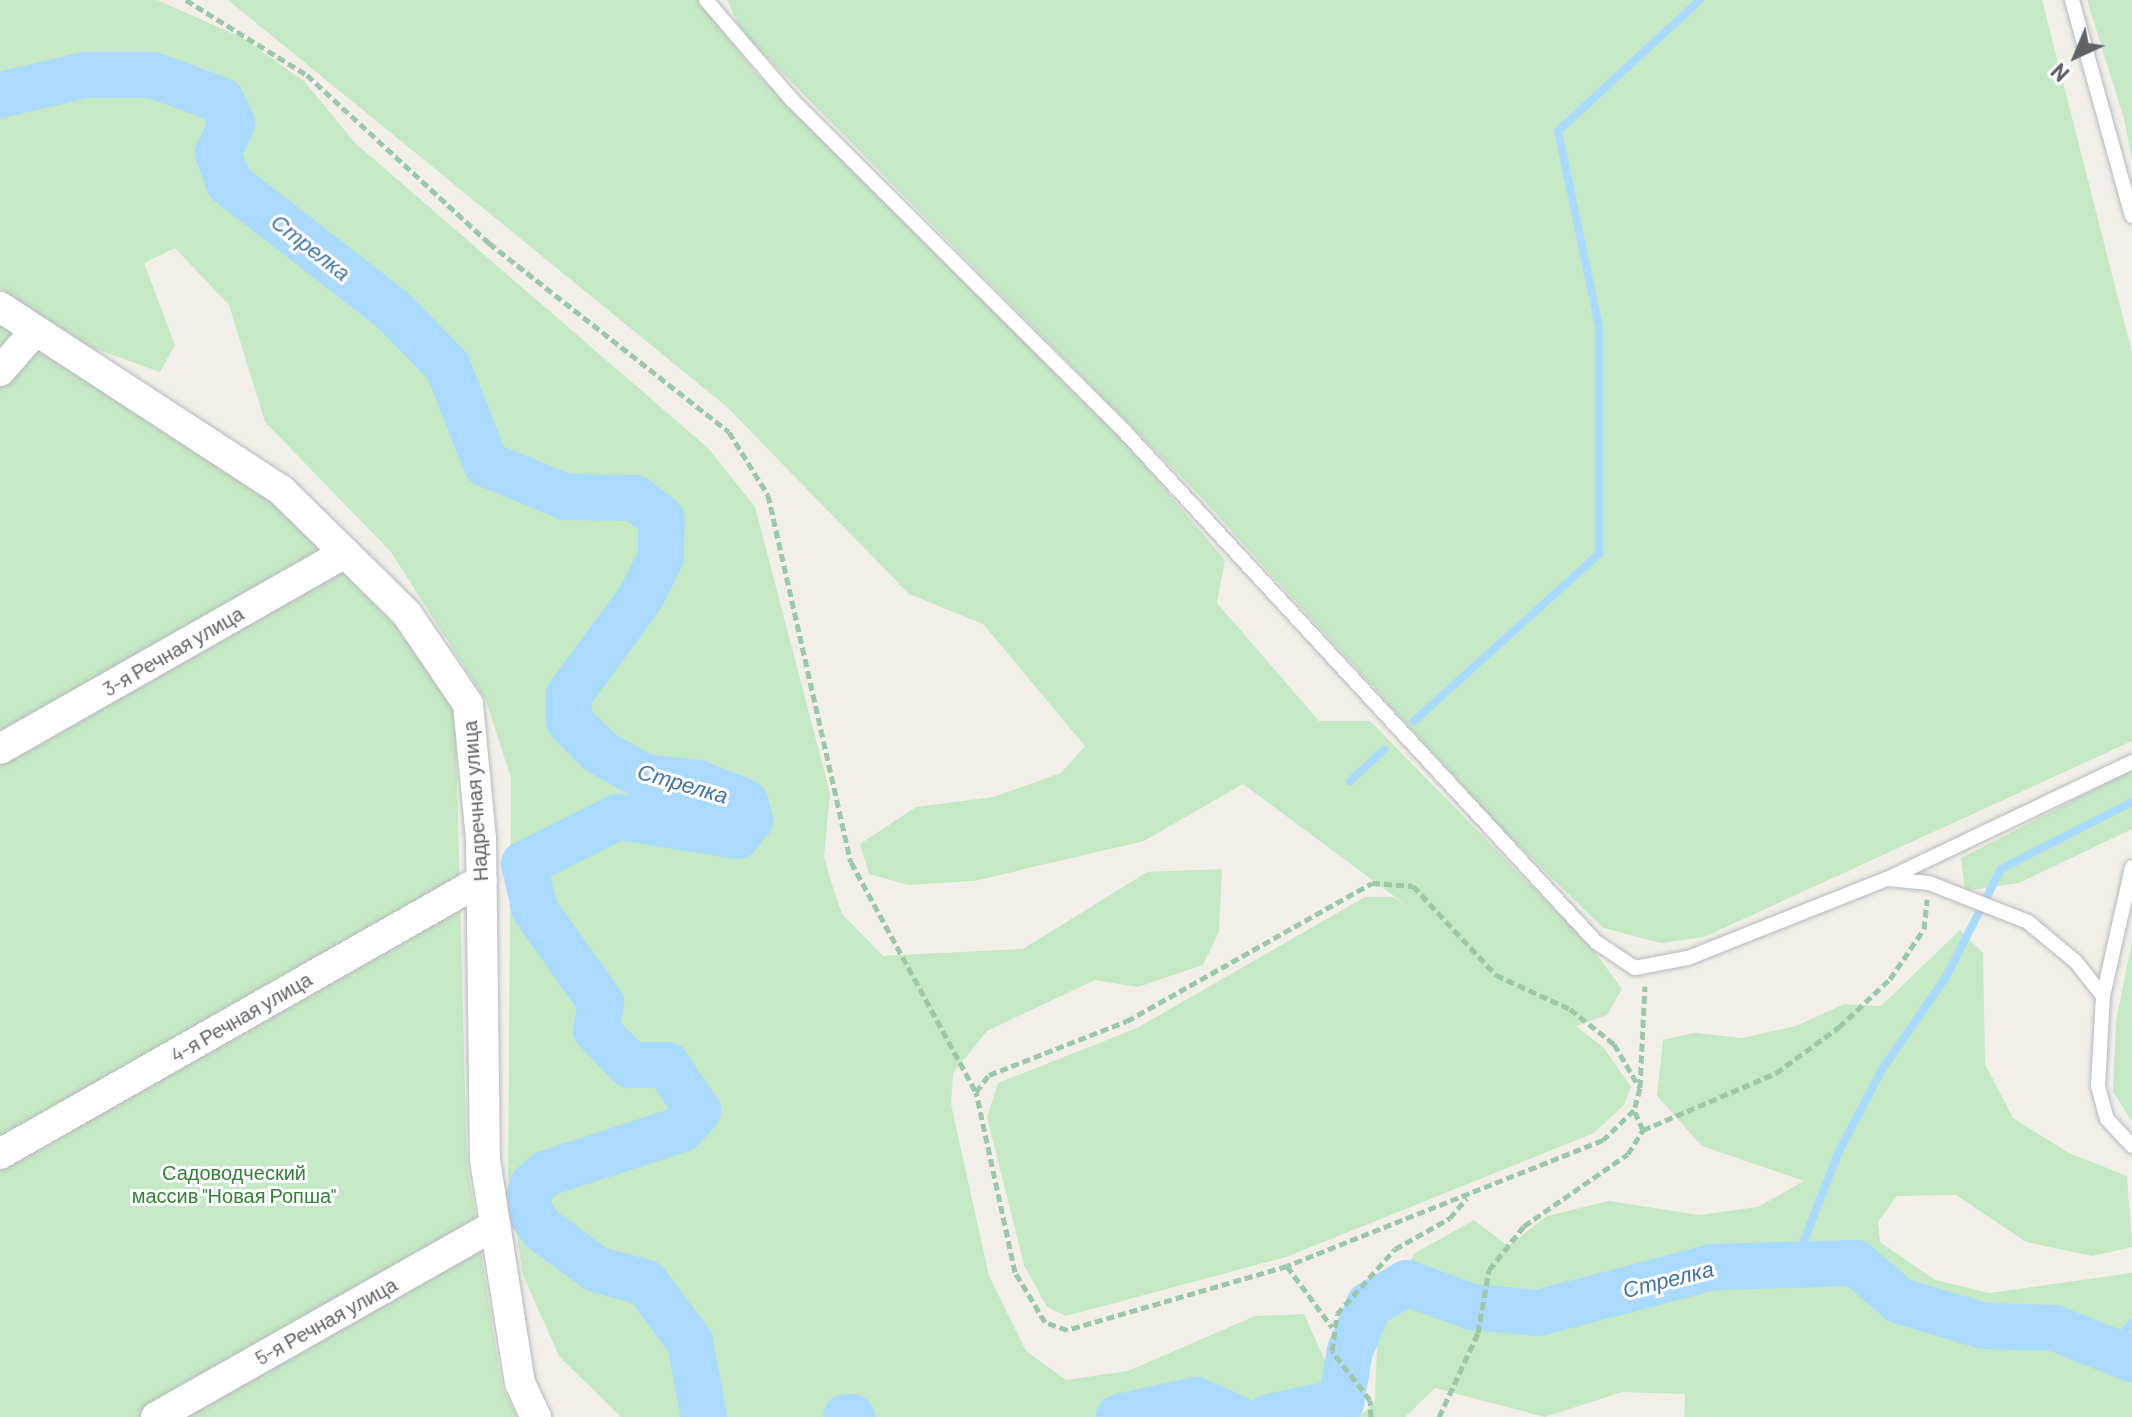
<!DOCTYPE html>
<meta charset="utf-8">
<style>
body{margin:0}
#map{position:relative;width:2132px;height:1417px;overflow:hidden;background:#f1efe8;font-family:Barlow,sans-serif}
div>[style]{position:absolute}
.green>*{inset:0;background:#c5e8c5}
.stream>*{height:8px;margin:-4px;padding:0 4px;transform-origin:4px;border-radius:4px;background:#aadaff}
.river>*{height:46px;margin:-23px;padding:0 23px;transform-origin:23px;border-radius:23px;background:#aadaff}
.path>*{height:5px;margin-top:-2.5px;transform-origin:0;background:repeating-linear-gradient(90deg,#9cc7a9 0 8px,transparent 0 12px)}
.roads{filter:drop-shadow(0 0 2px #b5b8bc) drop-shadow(0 0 2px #b5b8bc)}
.service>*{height:14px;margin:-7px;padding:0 7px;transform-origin:7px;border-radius:7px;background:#fff}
.minor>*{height:30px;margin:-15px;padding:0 15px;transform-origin:15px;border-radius:15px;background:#fff}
span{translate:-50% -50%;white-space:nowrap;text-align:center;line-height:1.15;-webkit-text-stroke:6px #fff;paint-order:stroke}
.street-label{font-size:20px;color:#5f6368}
.park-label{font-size:20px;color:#348238}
.water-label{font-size:22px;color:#4174aa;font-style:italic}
.north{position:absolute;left:2036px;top:16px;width:80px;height:80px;-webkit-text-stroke:6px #fff;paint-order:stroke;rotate:224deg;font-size:22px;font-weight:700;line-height:32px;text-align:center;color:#5f6368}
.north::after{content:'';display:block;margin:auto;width:28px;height:36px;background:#5f6368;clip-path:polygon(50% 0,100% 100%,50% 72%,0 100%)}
</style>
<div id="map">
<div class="green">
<i style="clip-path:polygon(0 0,157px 0,243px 38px,305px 82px,355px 143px,708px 448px,755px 507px,830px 793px,824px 857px,832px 885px,842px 914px,883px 956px,1023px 949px,1147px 872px,1222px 869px,1219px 932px,1203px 965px,1138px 987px,1095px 980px,987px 1031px,953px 1073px,951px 1104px,989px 1276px,1026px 1351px,1066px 1380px,1128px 1371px,1255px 1316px,1304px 1314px,1327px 1365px,1318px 1397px,1331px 1417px,621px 1417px,559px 1356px,523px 1275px,508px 1179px,511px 778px,486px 701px,391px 552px,265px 422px,229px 305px,175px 248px,144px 263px,175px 345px,160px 372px,82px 344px,0 288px)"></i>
<i style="clip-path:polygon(228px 0,699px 0,754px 71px,1117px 433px,1225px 560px,1217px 603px,1319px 721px,1370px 721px,1592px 948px,1622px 989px,1607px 1015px,1576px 1026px,1604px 1048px,1631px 1087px,1624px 1105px,1594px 1133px,1286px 1257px,1066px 1316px,1047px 1307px,1024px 1265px,987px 1117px,998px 1083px,1137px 1028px,1365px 897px,1393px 897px,1410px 908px,1243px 784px,1144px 841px,974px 881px,909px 885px,869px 874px,860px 844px,916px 807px,993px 797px,1061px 773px,1085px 746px,983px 624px,909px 594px,727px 407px)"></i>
<i style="clip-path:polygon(727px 0,2042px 0,2132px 353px,2132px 741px,1704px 937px,1661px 943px,1603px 928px,1504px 831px,1199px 495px,742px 32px)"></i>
<i style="clip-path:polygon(2087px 0,2132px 0,2132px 159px,2124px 119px)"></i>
<i style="clip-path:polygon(0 324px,274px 499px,394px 624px,455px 709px,467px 1163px,502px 1387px,517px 1417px,0 1417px)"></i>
<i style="clip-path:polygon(2132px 770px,2132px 829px,2019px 883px,1965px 891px,1961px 858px)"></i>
<i style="clip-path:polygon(1960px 930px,1983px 953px,1985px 1064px,2013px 1118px,2069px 1153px,2127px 1176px,2132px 1247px,2092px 1256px,2026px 1242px,1956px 1195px,1897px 1196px,1878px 1222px,1880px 1242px,1935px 1280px,1989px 1293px,2132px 1273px,2132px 1417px,1684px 1417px,1685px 1394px,1622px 1392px,1545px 1417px,1435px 1388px,1405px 1417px,1359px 1417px,1375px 1402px,1378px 1317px,1415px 1253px,1474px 1220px,1508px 1246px,1547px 1216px,1609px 1201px,1699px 1215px,1758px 1207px,1804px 1181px,1702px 1146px,1657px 1096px,1663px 1040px,1694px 1033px,1742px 1038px,1796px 1026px,1844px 1004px,1881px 1006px)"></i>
<i style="clip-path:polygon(2132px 941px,2132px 1121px,2113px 1092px,2116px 1021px)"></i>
</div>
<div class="stream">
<i style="left:1414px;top:721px;width:249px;rotate:-42.1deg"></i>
<i style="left:1599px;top:554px;width:227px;rotate:-90deg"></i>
<i style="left:1599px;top:327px;width:200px;rotate:-101.8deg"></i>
<i style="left:1558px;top:131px;width:193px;rotate:-42.7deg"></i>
<i style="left:1350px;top:781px;width:47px;rotate:-42.4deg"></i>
<i style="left:1796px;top:1261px;width:118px;rotate:-68.6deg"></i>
<i style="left:1839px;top:1151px;width:94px;rotate:-62.1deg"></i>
<i style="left:1883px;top:1068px;width:111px;rotate:-55.3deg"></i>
<i style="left:1946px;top:977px;width:121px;rotate:-63deg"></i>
<i style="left:2001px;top:869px;width:147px;rotate:-27.1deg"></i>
<i style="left:2110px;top:1349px;width:34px;rotate:-50deg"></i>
</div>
<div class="river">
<i style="left:0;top:95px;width:87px;rotate:-13.2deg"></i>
<i style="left:85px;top:75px;width:67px"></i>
<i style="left:152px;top:75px;width:73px;rotate:19.9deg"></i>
<i style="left:221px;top:100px;width:26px;rotate:65deg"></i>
<i style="left:232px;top:124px;width:32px;rotate:116deg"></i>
<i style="left:218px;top:153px;width:32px;rotate:70deg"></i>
<i style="left:229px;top:183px;width:207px;rotate:37.8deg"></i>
<i style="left:393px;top:310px;width:79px;rotate:46deg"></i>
<i style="left:448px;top:367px;width:104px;rotate:68.6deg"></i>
<i style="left:486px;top:464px;width:87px;rotate:22.4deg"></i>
<i style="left:566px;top:497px;width:69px;rotate:0.8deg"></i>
<i style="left:635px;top:498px;width:34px;rotate:38deg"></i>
<i style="left:662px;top:519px;width:38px;rotate:92deg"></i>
<i style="left:661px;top:557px;width:45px;rotate:116.6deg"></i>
<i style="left:641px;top:597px;width:122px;rotate:126.3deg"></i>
<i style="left:569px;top:695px;width:26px;rotate:90deg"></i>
<i style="left:569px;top:721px;width:44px;rotate:45deg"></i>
<i style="left:600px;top:752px;width:51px;rotate:29.1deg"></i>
<i style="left:645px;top:777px;width:53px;rotate:6.5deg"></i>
<i style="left:698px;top:783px;width:51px;rotate:22deg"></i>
<i style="left:745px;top:802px;width:19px;rotate:74deg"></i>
<i style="left:750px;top:820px;width:21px;rotate:129deg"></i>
<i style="left:737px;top:836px;width:121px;rotate:-170.9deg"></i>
<i style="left:618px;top:817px;width:105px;rotate:153.4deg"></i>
<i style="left:524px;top:864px;width:47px;rotate:76.6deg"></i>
<i style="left:535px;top:910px;width:114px;rotate:54.6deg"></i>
<i style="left:601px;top:1003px;width:27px;rotate:100deg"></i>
<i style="left:596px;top:1030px;width:49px;rotate:45.8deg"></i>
<i style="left:630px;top:1065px;width:37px"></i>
<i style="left:667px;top:1065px;width:55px;rotate:56deg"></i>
<i style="left:698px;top:1111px;width:24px;rotate:132deg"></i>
<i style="left:682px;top:1129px;width:142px;rotate:161.9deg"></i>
<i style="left:547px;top:1173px;width:20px;rotate:139deg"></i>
<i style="left:532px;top:1186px;width:22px;rotate:106deg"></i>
<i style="left:526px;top:1207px;width:29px;rotate:54deg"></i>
<i style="left:543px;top:1230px;width:66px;rotate:36.3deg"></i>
<i style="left:596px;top:1269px;width:52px;rotate:15.6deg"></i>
<i style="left:646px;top:1283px;width:74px;rotate:53.3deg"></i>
<i style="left:690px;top:1342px;width:76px;rotate:79.4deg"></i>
<i style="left:846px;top:1417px;width:6px"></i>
<i style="left:1119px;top:1417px;width:79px;rotate:-12.4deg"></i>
<i style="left:1196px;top:1400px;width:43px;rotate:23.6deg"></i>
<i style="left:1269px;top:1417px;width:74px;rotate:-11.8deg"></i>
<i style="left:1341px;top:1402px;width:52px;rotate:-80deg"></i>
<i style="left:1350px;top:1351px;width:50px;rotate:-67.6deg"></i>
<i style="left:1369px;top:1305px;width:44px;rotate:-30.1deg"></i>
<i style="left:1407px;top:1283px;width:69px;rotate:20.3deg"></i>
<i style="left:1472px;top:1307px;width:66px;rotate:5.2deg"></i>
<i style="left:1538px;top:1313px;width:181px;rotate:-14.7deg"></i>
<i style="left:1713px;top:1267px;width:143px;rotate:-1.6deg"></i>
<i style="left:1856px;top:1263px;width:58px;rotate:40.8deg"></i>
<i style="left:1900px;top:1301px;width:88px;rotate:16.6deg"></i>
<i style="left:1984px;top:1326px;width:70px;rotate:1.6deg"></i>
<i style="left:2054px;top:1328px;width:84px;rotate:21.7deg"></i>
</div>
<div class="path">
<i style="left:186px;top:0;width:142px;rotate:31.8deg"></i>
<i style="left:307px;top:75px;width:248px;rotate:42.7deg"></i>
<i style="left:489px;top:243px;width:305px;rotate:38.2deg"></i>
<i style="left:729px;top:432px;width:74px;rotate:58.2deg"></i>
<i style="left:768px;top:495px;width:376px;rotate:77.3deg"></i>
<i style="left:851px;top:862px;width:262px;rotate:61.5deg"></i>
<i style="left:1372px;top:883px;width:41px;rotate:4.2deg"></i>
<i style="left:1413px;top:886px;width:122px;rotate:47deg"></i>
<i style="left:1496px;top:975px;width:81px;rotate:24.7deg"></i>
<i style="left:1570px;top:1009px;width:56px;rotate:38.5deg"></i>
<i style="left:1614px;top:1044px;width:51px;rotate:59.4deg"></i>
<i style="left:1640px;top:1088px;width:23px;rotate:105deg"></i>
<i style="left:1634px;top:1110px;width:43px;rotate:135.9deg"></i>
<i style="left:1603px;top:1140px;width:340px;rotate:158.3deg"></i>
<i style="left:1287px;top:1266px;width:229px;rotate:163.8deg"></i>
<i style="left:1067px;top:1330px;width:23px;rotate:-160deg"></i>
<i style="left:1045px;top:1322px;width:58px;rotate:-121deg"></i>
<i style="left:1015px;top:1272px;width:184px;rotate:-102.2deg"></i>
<i style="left:976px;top:1092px;width:21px;rotate:-53deg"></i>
<i style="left:989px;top:1075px;width:148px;rotate:-21.4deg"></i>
<i style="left:1127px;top:1021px;width:281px;rotate:-29.4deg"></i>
<i style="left:1640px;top:1087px;width:101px;rotate:-87.2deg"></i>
<i style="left:1643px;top:1130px;width:145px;rotate:-23.2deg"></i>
<i style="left:1776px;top:1073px;width:78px;rotate:-36.1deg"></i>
<i style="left:1839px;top:1027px;width:70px;rotate:-43.3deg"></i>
<i style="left:1890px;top:979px;width:60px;rotate:-55.8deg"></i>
<i style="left:1924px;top:929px;width:30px;rotate:-84deg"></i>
<i style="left:1287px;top:1266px;width:76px;rotate:53.6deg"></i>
<i style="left:1371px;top:1417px;width:17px;rotate:-93deg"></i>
<i style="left:1370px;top:1400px;width:62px;rotate:-127.8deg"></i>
<i style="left:1332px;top:1351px;width:37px;rotate:-82deg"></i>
<i style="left:1337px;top:1314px;width:87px;rotate:-48.3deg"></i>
<i style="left:1395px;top:1249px;width:63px;rotate:-29.4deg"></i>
<i style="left:1450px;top:1218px;width:26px;rotate:-50deg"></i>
<i style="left:1439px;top:1417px;width:93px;rotate:-65.1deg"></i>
<i style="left:1478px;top:1333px;width:64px;rotate:-80.1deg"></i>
<i style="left:1489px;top:1270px;width:56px;rotate:-51.5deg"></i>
<i style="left:1524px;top:1226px;width:126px;rotate:-34.7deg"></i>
<i style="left:1628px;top:1154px;width:28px;rotate:-58deg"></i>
<i style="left:1643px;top:1130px;width:22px;rotate:-114deg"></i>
</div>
<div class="roads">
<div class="service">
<i style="left:706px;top:0;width:132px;rotate:49.3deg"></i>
<i style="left:792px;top:100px;width:470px;rotate:44.9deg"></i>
<i style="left:1125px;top:432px;width:694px;rotate:47.28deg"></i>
<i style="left:1596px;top:942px;width:47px;rotate:33.7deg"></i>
<i style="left:1635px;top:968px;width:54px;rotate:-10.7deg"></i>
<i style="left:1688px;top:958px;width:214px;rotate:-21.7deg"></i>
<i style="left:1887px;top:879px;width:272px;rotate:-25.5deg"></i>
<i style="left:2072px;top:0;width:224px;rotate:74.5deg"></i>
<i style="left:1888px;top:879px;width:41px;rotate:5.6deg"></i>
<i style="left:1929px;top:883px;width:106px;rotate:21.5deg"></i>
<i style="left:2028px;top:922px;width:62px;rotate:39.8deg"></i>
<i style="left:2076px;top:962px;width:43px;rotate:51.5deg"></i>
<i style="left:2103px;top:996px;width:90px;rotate:93.2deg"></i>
<i style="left:2098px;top:1086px;width:34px;rotate:75deg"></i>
<i style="left:2107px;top:1119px;width:37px;rotate:47deg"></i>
<i style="left:2103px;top:996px;width:132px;rotate:-77.3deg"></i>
</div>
<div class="minor">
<i style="left:0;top:307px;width:337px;rotate:33.1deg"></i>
<i style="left:282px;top:491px;width:175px;rotate:44.5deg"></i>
<i style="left:407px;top:614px;width:109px;rotate:55.9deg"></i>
<i style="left:468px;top:704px;width:135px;rotate:84.5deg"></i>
<i style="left:481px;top:838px;width:322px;rotate:89.3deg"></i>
<i style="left:485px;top:1160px;width:226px;rotate:81.1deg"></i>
<i style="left:520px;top:1383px;width:38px;rotate:65deg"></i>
<i style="left:0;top:371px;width:53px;rotate:-48.8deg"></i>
<i style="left:0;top:749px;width:397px;rotate:-29.6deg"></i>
<i style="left:0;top:1154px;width:554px;rotate:-29.62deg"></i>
<i style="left:156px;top:1417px;width:390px;rotate:-29.5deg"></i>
</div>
</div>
<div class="street-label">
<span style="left:173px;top:651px;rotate:-30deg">3-я Речная улица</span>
<span style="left:475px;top:801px;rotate:-94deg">Надречная улица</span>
<span style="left:241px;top:1017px;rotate:-30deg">4-я Речная улица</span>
<span style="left:326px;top:1321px;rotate:-29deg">5-я Речная улица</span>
</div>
<div class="park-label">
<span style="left:234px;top:1184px">Садоводческий<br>массив "Новая Ропша"</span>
</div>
<div class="water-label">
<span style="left:311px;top:247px;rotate:38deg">Стрелка</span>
<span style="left:683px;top:783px;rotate:16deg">Стрелка</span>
<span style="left:1668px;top:1279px;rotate:-14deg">Стрелка</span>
</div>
<div class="north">N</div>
</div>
